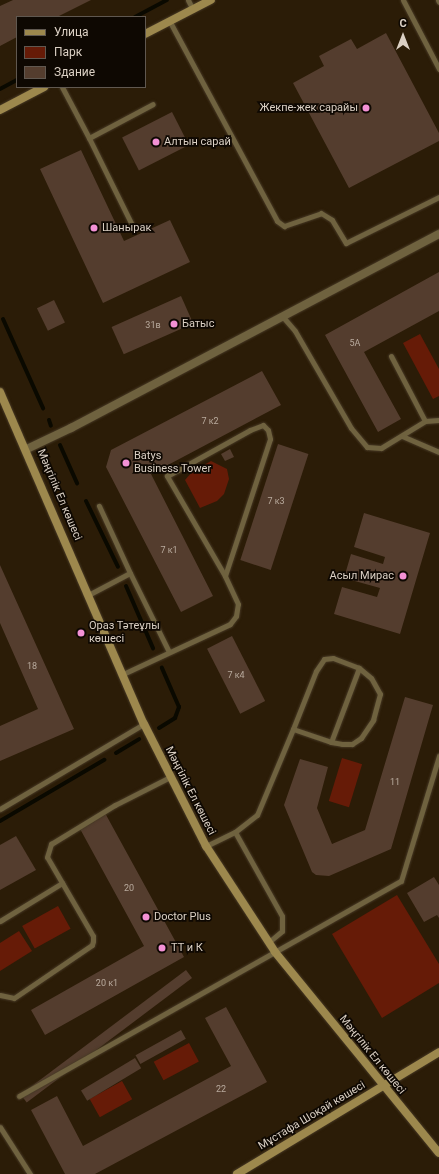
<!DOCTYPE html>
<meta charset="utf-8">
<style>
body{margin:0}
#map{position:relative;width:439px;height:1174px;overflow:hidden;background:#2b1c07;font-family:Roboto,sans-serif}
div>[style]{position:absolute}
.green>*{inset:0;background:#661b07;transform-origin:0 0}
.stream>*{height:4px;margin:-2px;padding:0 2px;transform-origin:2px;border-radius:2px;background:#0a0900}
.building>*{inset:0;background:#543d2e;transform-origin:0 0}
.roads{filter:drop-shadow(0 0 1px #473925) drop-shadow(0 0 1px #473925)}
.lane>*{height:5px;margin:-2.5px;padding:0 2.5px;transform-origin:2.5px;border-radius:2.5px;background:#6f623f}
.street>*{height:8px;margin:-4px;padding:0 4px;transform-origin:4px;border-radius:4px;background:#6f623f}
.secondary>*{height:8px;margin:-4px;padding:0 4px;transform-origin:4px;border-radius:4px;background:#9d884d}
.dots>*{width:11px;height:11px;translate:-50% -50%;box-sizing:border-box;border:2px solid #0e0802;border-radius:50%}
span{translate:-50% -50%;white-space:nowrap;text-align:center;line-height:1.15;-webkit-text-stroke:3.5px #0e0802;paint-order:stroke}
.number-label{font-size:9px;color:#b9ab9e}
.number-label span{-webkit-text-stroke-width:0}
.poi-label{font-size:11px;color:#dbd0c4}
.right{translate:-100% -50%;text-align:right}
.left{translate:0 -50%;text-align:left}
.street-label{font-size:11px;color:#dbd0c4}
.legend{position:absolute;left:16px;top:16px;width:130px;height:72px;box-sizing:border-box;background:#0e0802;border:1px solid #605850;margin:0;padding:5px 7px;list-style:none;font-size:12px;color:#dbd0c4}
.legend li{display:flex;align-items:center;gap:8px;height:20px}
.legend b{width:20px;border:1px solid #605850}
.north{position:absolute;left:383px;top:16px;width:40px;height:40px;-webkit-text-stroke:3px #0e0802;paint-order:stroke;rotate:0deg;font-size:11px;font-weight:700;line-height:16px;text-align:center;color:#dbd0c4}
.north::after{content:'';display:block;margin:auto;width:14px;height:18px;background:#dbd0c4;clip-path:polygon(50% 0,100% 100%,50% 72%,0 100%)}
</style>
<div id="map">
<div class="green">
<i style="clip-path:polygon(420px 334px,439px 369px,439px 396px,433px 399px,403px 343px)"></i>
<i style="clip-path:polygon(211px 461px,227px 469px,229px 479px,224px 494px,217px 501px,200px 508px,185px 480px,192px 472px)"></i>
<i style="left:342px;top:758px;width:21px;height:45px;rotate:17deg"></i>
<i style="clip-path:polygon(397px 895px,439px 964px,439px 983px,382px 1018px,332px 934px)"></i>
<i style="left:58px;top:906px;width:26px;height:41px;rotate:61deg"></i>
<i style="clip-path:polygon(19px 931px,32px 951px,0 971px,0 943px)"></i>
<i style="left:189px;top:1043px;width:21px;height:40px;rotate:62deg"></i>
<i style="left:122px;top:1081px;width:21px;height:37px;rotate:61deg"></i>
</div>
<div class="stream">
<i style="left:135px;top:17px;width:36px;rotate:-28deg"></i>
<i style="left:0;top:89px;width:19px;rotate:-28deg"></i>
<i style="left:3px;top:319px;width:98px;rotate:65.8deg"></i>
<i style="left:49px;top:420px;width:6px;rotate:72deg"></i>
<i style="left:60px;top:445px;width:42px;rotate:65.9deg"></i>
<i style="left:86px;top:501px;width:73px;rotate:64.1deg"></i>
<i style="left:126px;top:586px;width:68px;rotate:66.5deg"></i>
<i style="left:159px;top:728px;width:19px;rotate:-32deg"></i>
<i style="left:175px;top:718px;width:12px;rotate:-70deg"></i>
<i style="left:179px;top:707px;width:43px;rotate:-113.6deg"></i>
<i style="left:116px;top:753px;width:27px;rotate:-31deg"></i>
<i style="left:0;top:821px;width:121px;rotate:-30.4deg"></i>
</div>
<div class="building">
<i style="clip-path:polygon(13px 0,91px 0,57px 17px,17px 17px,17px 37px,0 46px,0 6px)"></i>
<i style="clip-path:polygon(386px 33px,439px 133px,439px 141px,349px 188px,293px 83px,324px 66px,319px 56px,351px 39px,357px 49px)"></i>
<i style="left:172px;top:112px;width:37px;height:56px;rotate:63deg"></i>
<i style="clip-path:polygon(81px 150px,124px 241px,170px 220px,190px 262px,103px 303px,40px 169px)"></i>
<i style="clip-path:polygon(439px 272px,439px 311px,364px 352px,401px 419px,378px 432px,325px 335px)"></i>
<i style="left:181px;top:296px;width:30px;height:76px;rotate:66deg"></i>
<i style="left:54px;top:300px;width:25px;height:19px;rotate:64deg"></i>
<i style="clip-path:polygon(262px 371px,281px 405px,151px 474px,213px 596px,181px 612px,106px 467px,111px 450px)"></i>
<i style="left:278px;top:444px;width:32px;height:122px;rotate:18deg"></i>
<i style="clip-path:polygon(230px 449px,234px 457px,225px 461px,221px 454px)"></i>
<i style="clip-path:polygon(364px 513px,430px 533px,400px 634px,334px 614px,342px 587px,377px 597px,380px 588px,344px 578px,351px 554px,383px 564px,385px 557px,354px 547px)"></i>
<i style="clip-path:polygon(0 565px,74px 729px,0 761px,0 726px,38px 709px,0 623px)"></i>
<i style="left:232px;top:636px;width:73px;height:28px;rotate:63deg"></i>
<i style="clip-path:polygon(405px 697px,433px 705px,391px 849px,329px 876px,316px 875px,312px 872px,284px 805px,300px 759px,328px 767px,317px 808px,332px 844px,365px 830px)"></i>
<i style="clip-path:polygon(105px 813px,184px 957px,45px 1035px,31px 1010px,144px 946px,79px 827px)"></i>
<i style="clip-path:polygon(16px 836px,36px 870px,0 890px,0 845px)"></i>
<i style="clip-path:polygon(434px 877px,439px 885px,439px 918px,437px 915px,424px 922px,407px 893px)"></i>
<i style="left:186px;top:970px;width:10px;height:207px;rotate:53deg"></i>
<i style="clip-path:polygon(226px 1007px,267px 1082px,95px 1174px,65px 1174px,31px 1110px,57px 1096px,83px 1146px,231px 1066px,205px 1018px)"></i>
<i style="left:181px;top:1030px;width:10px;height:52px;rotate:61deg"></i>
<i style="left:135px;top:1058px;width:12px;height:63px;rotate:59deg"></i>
</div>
<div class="roads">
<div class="lane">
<i style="left:188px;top:0;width:11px;rotate:63deg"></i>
<i style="left:403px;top:0;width:78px;rotate:62.4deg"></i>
<i style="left:438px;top:0;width:2px;rotate:63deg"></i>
<i style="left:170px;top:22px;width:226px;rotate:61.7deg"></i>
<i style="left:277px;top:221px;width:9px;rotate:36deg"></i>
<i style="left:284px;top:226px;width:39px;rotate:-19deg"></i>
<i style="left:321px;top:213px;width:13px;rotate:32deg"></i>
<i style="left:332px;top:220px;width:27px;rotate:59deg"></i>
<i style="left:346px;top:243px;width:104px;rotate:-26.3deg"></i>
<i style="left:62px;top:87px;width:58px;rotate:62.1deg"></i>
<i style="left:89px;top:138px;width:72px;rotate:-28deg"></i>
<i style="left:89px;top:138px;width:97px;rotate:63.7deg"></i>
<i style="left:283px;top:317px;width:18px;rotate:49deg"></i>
<i style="left:295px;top:331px;width:112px;rotate:60deg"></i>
<i style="left:351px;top:428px;width:25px;rotate:50deg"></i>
<i style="left:367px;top:447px;width:14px;rotate:4deg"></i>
<i style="left:381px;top:448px;width:52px;rotate:-31.5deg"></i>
<i style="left:425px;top:421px;width:14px;rotate:-4deg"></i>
<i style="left:391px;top:356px;width:73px;rotate:62.4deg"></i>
<i style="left:402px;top:436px;width:40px;rotate:23.4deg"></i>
<i style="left:130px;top:573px;width:88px;rotate:63.7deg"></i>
<i style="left:90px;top:594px;width:45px;rotate:-27.7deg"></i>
<i style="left:130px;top:573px;width:74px;rotate:-114.8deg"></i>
<i style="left:123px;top:674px;width:118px;rotate:-25deg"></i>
<i style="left:230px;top:624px;width:10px;rotate:-53deg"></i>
<i style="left:236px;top:616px;width:12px;rotate:-81deg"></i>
<i style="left:238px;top:604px;width:31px;rotate:-115deg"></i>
<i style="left:225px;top:576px;width:116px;rotate:-120.1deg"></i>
<i style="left:167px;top:476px;width:95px;rotate:-29deg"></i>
<i style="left:250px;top:430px;width:14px;rotate:-21deg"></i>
<i style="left:263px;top:425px;width:7px;rotate:45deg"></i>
<i style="left:268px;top:430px;width:9px;rotate:77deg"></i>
<i style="left:270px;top:439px;width:144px;rotate:108.2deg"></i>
<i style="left:293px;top:729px;width:62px;rotate:-68.4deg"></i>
<i style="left:316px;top:671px;width:14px;rotate:-56deg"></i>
<i style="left:324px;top:659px;width:9px;rotate:-6deg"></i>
<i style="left:333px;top:658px;width:28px;rotate:21deg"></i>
<i style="left:0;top:809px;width:167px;rotate:-30.6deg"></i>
<i style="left:235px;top:832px;width:96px;rotate:60.8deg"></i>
<i style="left:282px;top:916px;width:15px;rotate:90deg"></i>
<i style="left:282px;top:931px;width:17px;rotate:140deg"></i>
<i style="left:206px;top:846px;width:32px;rotate:-26deg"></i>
<i style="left:235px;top:832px;width:28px;rotate:-38deg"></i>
<i style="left:257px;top:815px;width:93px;rotate:-67.3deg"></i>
<i style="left:293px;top:729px;width:40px;rotate:18.9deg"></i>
<i style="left:331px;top:742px;width:11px;rotate:10deg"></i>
<i style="left:342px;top:744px;width:10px"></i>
<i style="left:352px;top:744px;width:11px;rotate:-34deg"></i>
<i style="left:361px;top:738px;width:22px;rotate:-56deg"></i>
<i style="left:373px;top:720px;width:27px;rotate:-75deg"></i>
<i style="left:380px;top:694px;width:18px;rotate:-119deg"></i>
<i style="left:371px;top:678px;width:16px;rotate:-140deg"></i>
<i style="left:359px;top:668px;width:79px;rotate:110.7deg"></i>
<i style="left:0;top:921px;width:73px;rotate:-31.5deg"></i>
<i style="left:0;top:995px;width:14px;rotate:12deg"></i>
<i style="left:14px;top:998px;width:94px;rotate:-34.2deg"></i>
<i style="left:92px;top:945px;width:4px;rotate:-76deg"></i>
<i style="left:93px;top:941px;width:5px;rotate:-90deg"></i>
<i style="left:93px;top:936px;width:91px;rotate:-120.2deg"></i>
<i style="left:47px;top:857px;width:14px;rotate:-73deg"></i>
<i style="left:51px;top:844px;width:75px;rotate:-31.4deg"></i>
<i style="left:115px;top:805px;width:62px;rotate:-27deg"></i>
<i style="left:19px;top:1096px;width:438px;rotate:-29.4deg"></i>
<i style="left:401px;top:881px;width:131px;rotate:-73.1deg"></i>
<i style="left:0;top:1127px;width:56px;rotate:57.4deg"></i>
</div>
<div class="street">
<i style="left:27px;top:449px;width:49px;rotate:-25.5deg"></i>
<i style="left:71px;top:428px;width:416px;rotate:-27.8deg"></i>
</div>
<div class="secondary">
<i style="left:145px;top:34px;width:74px;rotate:-27.3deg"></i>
<i style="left:0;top:110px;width:50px;rotate:-27.6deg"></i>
<i style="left:0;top:392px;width:362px;rotate:66.6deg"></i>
<i style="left:144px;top:724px;width:137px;rotate:63.1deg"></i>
<i style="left:206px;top:846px;width:126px;rotate:56.9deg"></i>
<i style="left:275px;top:952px;width:259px;rotate:50.8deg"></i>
<i style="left:237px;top:1174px;width:236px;rotate:-31.1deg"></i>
</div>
</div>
<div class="dots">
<i style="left:366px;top:108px;background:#f391d5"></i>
<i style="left:156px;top:142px;background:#f391d5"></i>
<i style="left:94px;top:228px;background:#f391d5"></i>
<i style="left:174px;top:324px;background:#f391d5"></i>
<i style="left:126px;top:463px;background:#f391d5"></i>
<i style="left:403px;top:576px;background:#f391d5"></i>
<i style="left:81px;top:633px;background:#f391d5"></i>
<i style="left:146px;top:917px;background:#f391d5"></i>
<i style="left:162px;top:948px;background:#f391d5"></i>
</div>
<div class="number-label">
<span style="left:153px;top:325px">31в</span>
<span style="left:355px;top:343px">5А</span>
<span style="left:210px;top:421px">7 к2</span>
<span style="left:276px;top:501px">7 к3</span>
<span style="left:169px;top:550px">7 к1</span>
<span style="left:32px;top:666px">18</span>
<span style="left:236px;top:675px">7 к4</span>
<span style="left:395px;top:782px">11</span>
<span style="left:129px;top:888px">20</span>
<span style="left:107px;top:983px">20 к1</span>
<span style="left:221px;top:1089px">22</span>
</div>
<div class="poi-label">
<span class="right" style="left:358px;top:108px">Жекпе-жек сарайы</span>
<span class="left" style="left:164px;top:142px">Алтын сарай</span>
<span class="left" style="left:102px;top:228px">Шанырак</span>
<span class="left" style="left:182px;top:324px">Батыс</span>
<span class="left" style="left:134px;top:463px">Batys<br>Business Tower</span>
<span class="right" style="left:394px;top:576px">Асыл Мирас</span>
<span class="left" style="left:89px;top:633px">Ораз Тәтеұлы<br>көшесі</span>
<span class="left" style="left:154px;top:917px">Doctor Plus</span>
<span class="left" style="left:171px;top:948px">ТТ и К</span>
</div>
<div class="street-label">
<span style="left:59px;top:495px;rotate:67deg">Мәңгілік Ел көшесі</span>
<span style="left:190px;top:791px;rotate:63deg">Мәңгілік Ел көшесі</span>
<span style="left:372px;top:1055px;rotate:51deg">Мәңгілік Ел көшесі</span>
<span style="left:312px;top:1116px;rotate:-31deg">Мұстафа Шоқай көшесі</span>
</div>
<ul class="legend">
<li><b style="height:5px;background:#9d884d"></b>Улица</li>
<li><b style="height:11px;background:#661b07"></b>Парк</li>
<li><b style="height:11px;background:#543d2e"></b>Здание</li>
</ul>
<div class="north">С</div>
</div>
